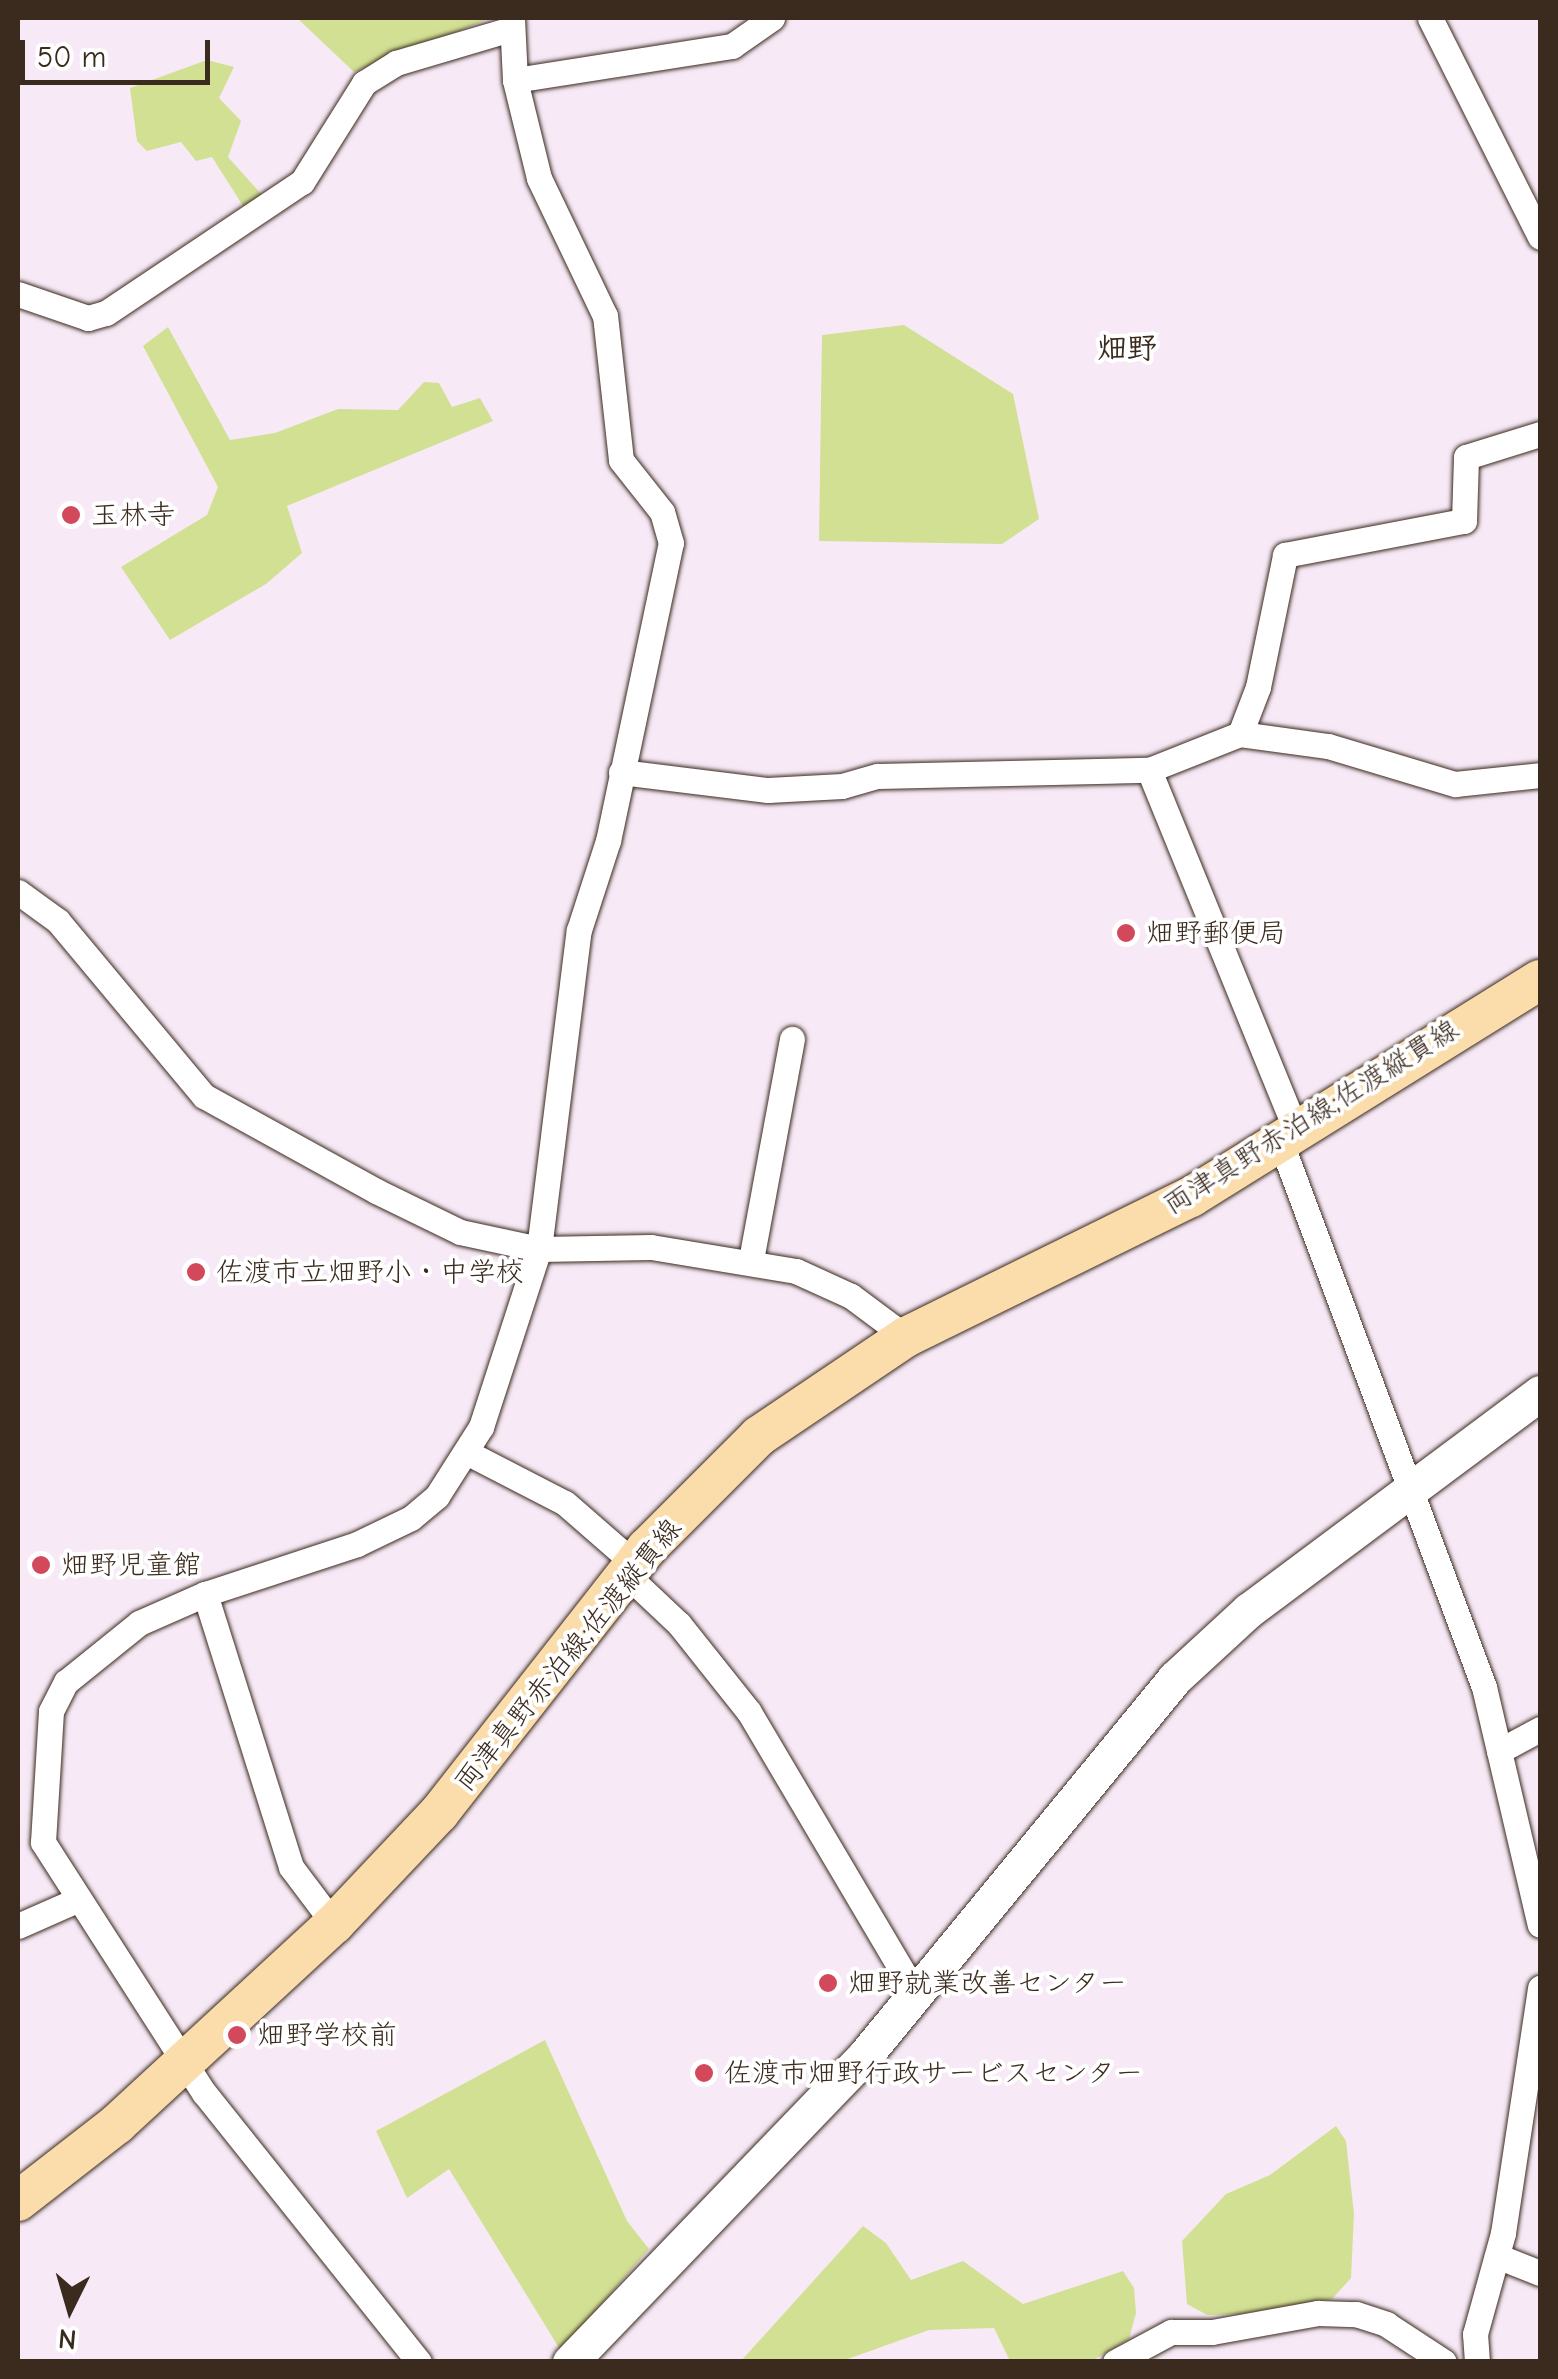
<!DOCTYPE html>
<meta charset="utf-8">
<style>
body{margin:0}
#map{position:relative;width:1558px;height:2379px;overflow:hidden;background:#f7eaf6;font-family:"Comic Neue","Klee One",sans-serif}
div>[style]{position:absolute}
.green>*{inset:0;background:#d2e094}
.roads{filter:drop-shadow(0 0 2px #3b2a1e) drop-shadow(0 0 2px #3b2a1e)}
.street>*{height:25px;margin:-12.5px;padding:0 12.5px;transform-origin:12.5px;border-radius:12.5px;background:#fff}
.secondary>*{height:35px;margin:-17.5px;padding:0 17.5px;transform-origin:17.5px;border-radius:17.5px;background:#fff}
.primary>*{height:40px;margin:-20px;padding:0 20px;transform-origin:20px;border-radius:20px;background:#faddab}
.dots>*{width:28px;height:28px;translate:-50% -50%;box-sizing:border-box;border:5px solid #fff;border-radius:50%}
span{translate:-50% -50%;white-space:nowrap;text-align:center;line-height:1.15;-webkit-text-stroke:8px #fff;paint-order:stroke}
.poi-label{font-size:28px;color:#3b2a1e}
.left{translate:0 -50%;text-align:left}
.street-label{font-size:28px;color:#3b2a1e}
.neighbourhood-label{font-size:30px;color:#3b2a1e;font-weight:700}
.frame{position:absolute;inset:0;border:20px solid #3b2a1e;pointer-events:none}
.north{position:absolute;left:20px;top:2259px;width:100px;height:100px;-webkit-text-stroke:8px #fff;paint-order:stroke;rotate:185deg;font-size:28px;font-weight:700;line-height:40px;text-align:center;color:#3b2a1e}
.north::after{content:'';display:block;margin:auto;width:35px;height:45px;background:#3b2a1e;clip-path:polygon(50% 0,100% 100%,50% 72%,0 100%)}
.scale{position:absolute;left:20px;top:40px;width:190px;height:45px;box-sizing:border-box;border:5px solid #3b2a1e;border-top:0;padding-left:12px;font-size:30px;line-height:35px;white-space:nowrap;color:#3b2a1e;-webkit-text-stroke:8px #fff;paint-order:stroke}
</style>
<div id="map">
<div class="green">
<i style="clip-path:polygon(297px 18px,491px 18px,354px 72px)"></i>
<i style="clip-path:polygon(207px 60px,234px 67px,219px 98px,241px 121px,228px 157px,263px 196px,245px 209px,212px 157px,196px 161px,181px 142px,147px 151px,137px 141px,130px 88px)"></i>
<i style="clip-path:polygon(904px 325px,1013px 394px,1039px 519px,1002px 544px,819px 541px,822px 335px)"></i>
<i style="clip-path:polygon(168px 327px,230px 440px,275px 433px,338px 409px,398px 410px,424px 382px,439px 383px,452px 407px,480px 398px,493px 421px,287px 506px,302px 553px,266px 584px,170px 640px,121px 567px,207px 515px,218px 487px,143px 346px)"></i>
<i style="clip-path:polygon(545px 2040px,627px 2221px,649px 2249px,561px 2351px,449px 2169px,407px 2198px,376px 2131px)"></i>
<i style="clip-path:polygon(1336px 2126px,1346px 2141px,1354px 2214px,1351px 2278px,1332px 2299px,1240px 2314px,1207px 2315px,1187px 2304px,1182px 2241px,1226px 2194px,1270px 2175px)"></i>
<i style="clip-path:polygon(863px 2226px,886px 2243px,911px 2280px,963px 2261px,1023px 2304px,1123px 2271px,1134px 2288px,1136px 2313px,1129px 2339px,1092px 2361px,1010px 2361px,994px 2328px,929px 2330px,842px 2361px,740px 2362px)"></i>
</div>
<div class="roads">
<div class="street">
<i style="left:1430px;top:18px;width:245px;rotate:63.3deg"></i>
<i style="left:515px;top:80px;width:220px;rotate:-8.9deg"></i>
<i style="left:732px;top:46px;width:49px;rotate:-35deg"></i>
<i style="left:18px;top:294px;width:74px;rotate:18.9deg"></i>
<i style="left:88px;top:318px;width:19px;rotate:-16deg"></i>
<i style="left:106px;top:313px;width:236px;rotate:-33.8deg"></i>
<i style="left:302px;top:182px;width:117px;rotate:-57.9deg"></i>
<i style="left:364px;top:83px;width:38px;rotate:-32deg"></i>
<i style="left:396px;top:63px;width:120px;rotate:-16.5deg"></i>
<i style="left:1240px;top:734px;width:50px;rotate:-69deg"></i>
<i style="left:1258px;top:687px;width:135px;rotate:-78.4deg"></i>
<i style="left:1285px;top:555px;width:182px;rotate:-10.8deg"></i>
<i style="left:1464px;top:521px;width:64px;rotate:-88.2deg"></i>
<i style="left:1466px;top:457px;width:77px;rotate:-17.3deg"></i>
<i style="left:1149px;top:770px;width:390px;rotate:67.8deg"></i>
<i style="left:621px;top:772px;width:148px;rotate:7deg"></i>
<i style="left:768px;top:790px;width:74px;rotate:-3.1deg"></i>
<i style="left:842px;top:786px;width:37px;rotate:-16deg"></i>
<i style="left:878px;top:776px;width:271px;rotate:-1.3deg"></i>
<i style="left:1149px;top:770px;width:98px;rotate:-21.6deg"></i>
<i style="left:1240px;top:734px;width:89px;rotate:7.8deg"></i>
<i style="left:1328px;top:746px;width:133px;rotate:16.7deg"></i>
<i style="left:1455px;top:784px;width:85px;rotate:-6deg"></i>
<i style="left:18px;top:892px;width:49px;rotate:35.9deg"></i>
<i style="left:58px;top:921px;width:228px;rotate:50.2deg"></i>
<i style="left:204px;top:1096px;width:196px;rotate:28.9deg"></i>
<i style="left:376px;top:1191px;width:93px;rotate:26deg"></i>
<i style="left:460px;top:1232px;width:81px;rotate:12.1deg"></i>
<i style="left:539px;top:1249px;width:112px;rotate:-1deg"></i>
<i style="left:651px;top:1247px;width:147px;rotate:9.4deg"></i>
<i style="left:796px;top:1271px;width:60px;rotate:24.4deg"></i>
<i style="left:851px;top:1296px;width:69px;rotate:36.7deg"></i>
<i style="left:1281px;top:1143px;width:581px;rotate:69.54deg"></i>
<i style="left:1484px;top:1687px;width:244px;rotate:76.8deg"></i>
<i style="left:751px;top:1260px;width:225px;rotate:-79.5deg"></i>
<i style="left:468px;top:1453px;width:109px;rotate:27.3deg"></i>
<i style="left:565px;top:1503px;width:94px;rotate:41.1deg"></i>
<i style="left:628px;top:1576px;width:70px;rotate:43.3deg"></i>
<i style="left:679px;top:1624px;width:112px;rotate:51.5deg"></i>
<i style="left:749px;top:1712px;width:328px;rotate:59.4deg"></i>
<i style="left:205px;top:1594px;width:286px;rotate:72.5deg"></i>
<i style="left:291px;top:1867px;width:71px;rotate:53deg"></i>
<i style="left:1499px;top:1751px;width:47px;rotate:-28.2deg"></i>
<i style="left:18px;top:1926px;width:64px;rotate:-23.8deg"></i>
<i style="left:1497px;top:2256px;width:46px;rotate:21.6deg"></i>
<i style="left:419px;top:2362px;width:344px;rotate:-128.6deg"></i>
<i style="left:204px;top:2093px;width:298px;rotate:-122.7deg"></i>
<i style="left:43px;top:1842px;width:131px;rotate:-86.5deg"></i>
<i style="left:51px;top:1711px;width:33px;rotate:-63deg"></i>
<i style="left:66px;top:1682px;width:94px;rotate:-38.9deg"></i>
<i style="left:139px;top:1623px;width:72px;rotate:-23.7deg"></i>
<i style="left:205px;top:1594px;width:160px;rotate:-18.2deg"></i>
<i style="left:357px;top:1544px;width:60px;rotate:-25.7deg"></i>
<i style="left:411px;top:1518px;width:34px;rotate:-40deg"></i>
<i style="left:437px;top:1496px;width:82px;rotate:-57.5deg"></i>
<i style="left:481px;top:1427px;width:187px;rotate:-72deg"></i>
<i style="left:539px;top:1249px;width:321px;rotate:-82.9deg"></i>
<i style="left:579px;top:930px;width:94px;rotate:-72deg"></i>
<i style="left:608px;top:841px;width:305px;rotate:-78.1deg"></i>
<i style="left:671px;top:543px;width:32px;rotate:-106deg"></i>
<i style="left:662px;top:512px;width:66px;rotate:-128.3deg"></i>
<i style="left:621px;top:460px;width:145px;rotate:-96.3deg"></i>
<i style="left:605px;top:316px;width:153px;rotate:-115.6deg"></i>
<i style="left:539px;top:178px;width:101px;rotate:-103.8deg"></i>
<i style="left:515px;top:80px;width:62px;rotate:-92.8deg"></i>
<i style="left:1115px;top:2362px;width:64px;rotate:-28.2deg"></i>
<i style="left:1171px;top:2332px;width:41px"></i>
<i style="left:1212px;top:2332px;width:108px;rotate:-10.2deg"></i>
<i style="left:1318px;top:2313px;width:38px;rotate:2deg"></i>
<i style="left:1356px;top:2314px;width:32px;rotate:18deg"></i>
<i style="left:1386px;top:2324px;width:69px;rotate:33.2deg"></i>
<i style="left:1477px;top:2362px;width:28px;rotate:-94deg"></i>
<i style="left:1475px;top:2334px;width:105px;rotate:-74.5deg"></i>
<i style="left:1503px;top:2233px;width:248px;rotate:-81.4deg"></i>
</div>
<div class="secondary">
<i style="left:570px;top:2362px;width:429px;rotate:-46.1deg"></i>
<i style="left:867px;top:2053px;width:485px;rotate:-50.6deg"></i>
<i style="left:1175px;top:1678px;width:100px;rotate:-42.6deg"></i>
<i style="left:1249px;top:1610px;width:363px;rotate:-36.7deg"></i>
</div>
<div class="primary">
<i style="left:18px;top:2201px;width:125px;rotate:-37.9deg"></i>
<i style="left:117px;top:2124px;width:295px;rotate:-42.7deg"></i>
<i style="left:334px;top:1924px;width:153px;rotate:-46.6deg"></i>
<i style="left:439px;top:1813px;width:337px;rotate:-51.9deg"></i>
<i style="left:647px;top:1548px;width:158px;rotate:-45deg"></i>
<i style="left:759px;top:1436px;width:177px;rotate:-34deg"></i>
<i style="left:906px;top:1337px;width:318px;rotate:-26.2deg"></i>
<i style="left:1191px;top:1197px;width:411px;rotate:-31.9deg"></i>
</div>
</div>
<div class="dots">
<i style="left:71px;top:515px;background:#d1495b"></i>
<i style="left:1126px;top:933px;background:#d1495b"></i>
<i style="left:196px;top:1272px;background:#d1495b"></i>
<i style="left:41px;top:1565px;background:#d1495b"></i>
<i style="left:828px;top:1983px;background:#d1495b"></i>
<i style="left:237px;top:2035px;background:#d1495b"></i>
<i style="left:704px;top:2073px;background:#d1495b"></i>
</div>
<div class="poi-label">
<span class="left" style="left:91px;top:515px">玉林寺</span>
<span class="left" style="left:1146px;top:933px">畑野郵便局</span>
<span class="left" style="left:216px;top:1272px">佐渡市立畑野小・中学校</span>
<span class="left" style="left:61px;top:1565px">畑野児童館</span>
<span class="left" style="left:848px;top:1983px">畑野就業改善センター</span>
<span class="left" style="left:257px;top:2035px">畑野学校前</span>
<span class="left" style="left:724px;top:2073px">佐渡市畑野行政サービスセンター</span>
</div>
<div class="street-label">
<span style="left:1311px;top:1117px;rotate:-32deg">両津真野赤泊線;佐渡縦貫線</span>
<span style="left:568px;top:1655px;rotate:-51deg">両津真野赤泊線;佐渡縦貫線</span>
</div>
<div class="neighbourhood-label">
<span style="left:1127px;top:349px">畑野</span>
</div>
<div class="frame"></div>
<div class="north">N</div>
<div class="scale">50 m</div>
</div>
